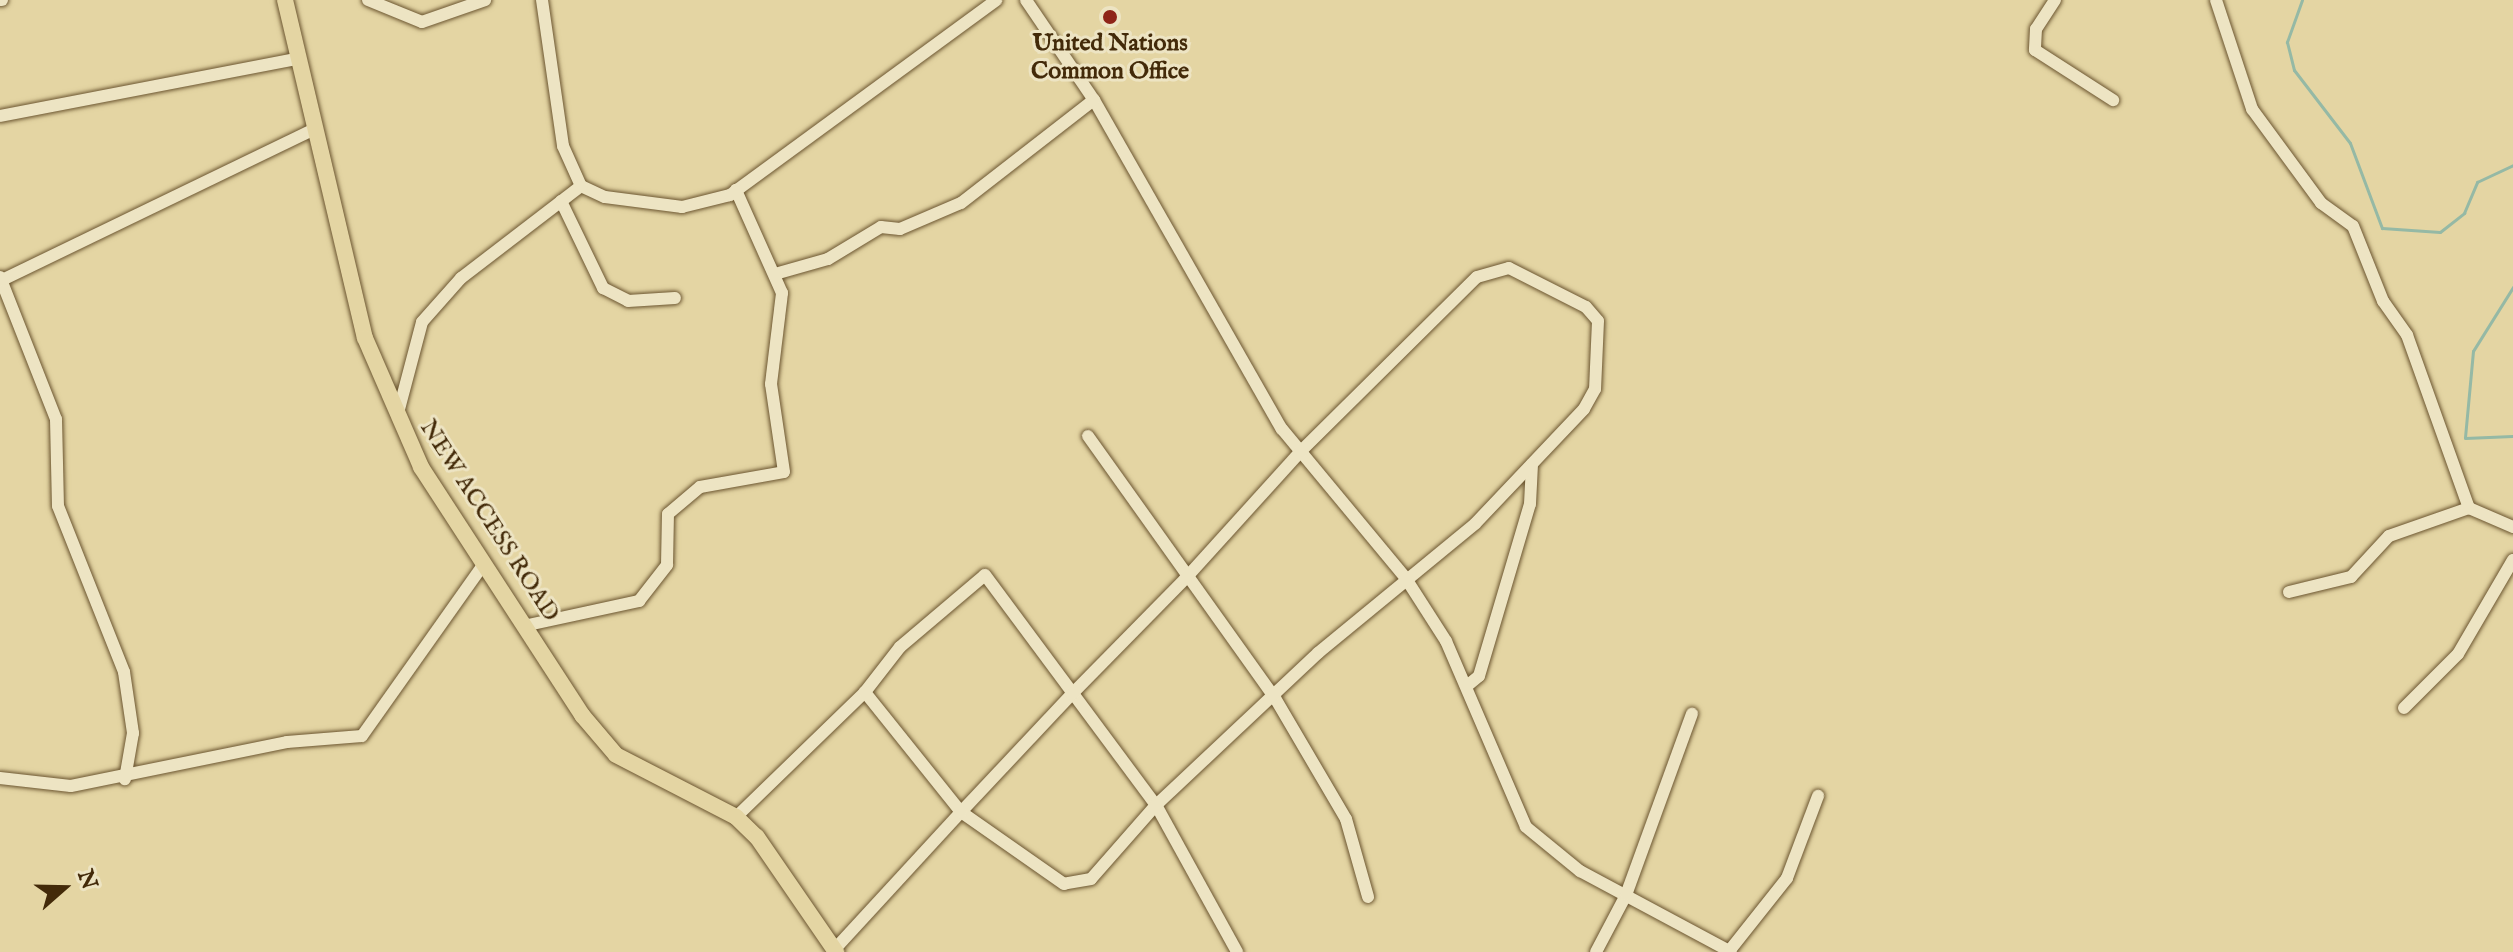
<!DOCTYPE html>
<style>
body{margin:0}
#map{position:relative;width:2513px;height:952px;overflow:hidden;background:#e4d5a3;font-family:"IM FELL English",serif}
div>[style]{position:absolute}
.stream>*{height:3px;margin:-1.5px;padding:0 1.5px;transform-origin:1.5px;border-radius:1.5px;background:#95b9a5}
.roads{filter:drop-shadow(0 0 2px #6b5530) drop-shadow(0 0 2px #6b5530)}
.minor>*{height:12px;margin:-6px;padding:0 6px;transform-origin:6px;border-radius:6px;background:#ede4c3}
.major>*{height:16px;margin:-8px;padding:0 8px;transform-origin:8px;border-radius:8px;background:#e4d5a3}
.dots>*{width:22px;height:22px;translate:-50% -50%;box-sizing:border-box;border:4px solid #ede4c3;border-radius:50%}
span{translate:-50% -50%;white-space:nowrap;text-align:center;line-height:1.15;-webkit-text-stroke:6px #ede4c3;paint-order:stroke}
.poi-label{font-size:24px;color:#432a09;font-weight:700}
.street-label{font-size:24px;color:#432a09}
.north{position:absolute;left:24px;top:848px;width:80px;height:80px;-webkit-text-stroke:6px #ede4c3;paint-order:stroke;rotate:70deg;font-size:22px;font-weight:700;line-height:32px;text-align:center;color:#432a09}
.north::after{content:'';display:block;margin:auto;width:28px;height:36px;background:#432a09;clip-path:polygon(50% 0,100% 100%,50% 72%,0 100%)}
</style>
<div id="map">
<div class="stream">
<i style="left:2302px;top:0;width:45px;rotate:109.7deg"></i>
<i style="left:2287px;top:42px;width:29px;rotate:76deg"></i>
<i style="left:2294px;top:70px;width:92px;rotate:52.5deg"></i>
<i style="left:2350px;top:143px;width:91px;rotate:69.4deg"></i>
<i style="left:2382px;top:228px;width:58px;rotate:3.9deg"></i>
<i style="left:2440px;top:232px;width:31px;rotate:-38deg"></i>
<i style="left:2464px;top:213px;width:34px;rotate:-67deg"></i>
<i style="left:2477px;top:182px;width:40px;rotate:-25deg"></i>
<i style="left:2513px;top:287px;width:75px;rotate:122deg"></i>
<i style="left:2473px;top:351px;width:87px;rotate:95.3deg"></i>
<i style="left:2465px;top:438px;width:48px;rotate:-2.4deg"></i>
</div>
<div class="roads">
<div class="minor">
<i style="left:0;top:0;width:2px"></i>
<i style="left:368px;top:0;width:58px;rotate:22.2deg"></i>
<i style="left:422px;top:22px;width:67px;rotate:-19.2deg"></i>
<i style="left:542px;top:0;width:148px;rotate:81.8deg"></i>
<i style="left:563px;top:146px;width:44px;rotate:65.8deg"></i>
<i style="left:581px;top:186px;width:26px;rotate:25deg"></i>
<i style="left:605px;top:197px;width:78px;rotate:7.4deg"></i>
<i style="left:682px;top:207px;width:49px;rotate:-14deg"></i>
<i style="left:730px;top:195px;width:330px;rotate:-36.2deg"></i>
<i style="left:1026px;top:0;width:121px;rotate:55.8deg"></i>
<i style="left:1094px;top:100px;width:379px;rotate:60.3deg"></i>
<i style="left:1282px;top:429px;width:192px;rotate:50.3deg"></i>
<i style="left:1405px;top:577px;width:76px;rotate:57.4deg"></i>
<i style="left:1446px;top:641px;width:202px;rotate:66.7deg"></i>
<i style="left:1526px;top:827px;width:70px;rotate:39.2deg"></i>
<i style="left:1580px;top:871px;width:171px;rotate:28.2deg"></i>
<i style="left:2055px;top:0;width:35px;rotate:123deg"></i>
<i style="left:2036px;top:29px;width:21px;rotate:93deg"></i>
<i style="left:2035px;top:50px;width:93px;rotate:32.7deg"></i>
<i style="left:2216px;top:0;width:115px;rotate:71.7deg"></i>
<i style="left:2252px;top:109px;width:117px;rotate:53.7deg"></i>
<i style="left:2321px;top:203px;width:39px;rotate:36deg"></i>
<i style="left:2353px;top:226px;width:81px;rotate:68.2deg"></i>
<i style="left:2383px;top:301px;width:42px;rotate:54.8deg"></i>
<i style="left:2407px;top:335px;width:184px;rotate:70.3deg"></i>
<i style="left:2469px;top:508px;width:48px;rotate:23.4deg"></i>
<i style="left:0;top:116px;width:302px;rotate:-10.9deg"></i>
<i style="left:561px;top:201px;width:97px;rotate:64.2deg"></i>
<i style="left:603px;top:288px;width:28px;rotate:27deg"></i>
<i style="left:628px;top:301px;width:47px;rotate:-3.7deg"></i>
<i style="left:775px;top:274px;width:55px;rotate:-15.8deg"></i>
<i style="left:828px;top:259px;width:62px;rotate:-31.1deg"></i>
<i style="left:881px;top:227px;width:19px;rotate:6deg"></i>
<i style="left:900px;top:229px;width:66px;rotate:-23.1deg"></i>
<i style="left:961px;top:203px;width:168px;rotate:-37.8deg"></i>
<i style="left:0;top:277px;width:153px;rotate:68.5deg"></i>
<i style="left:56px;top:419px;width:87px;rotate:88.7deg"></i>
<i style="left:58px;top:506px;width:179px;rotate:68.3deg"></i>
<i style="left:124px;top:672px;width:62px;rotate:81.6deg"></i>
<i style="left:133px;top:733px;width:47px;rotate:99.9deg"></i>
<i style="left:0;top:281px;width:350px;rotate:-25.8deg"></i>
<i style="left:398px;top:413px;width:94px;rotate:-75.2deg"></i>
<i style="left:422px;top:322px;width:59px;rotate:-48.4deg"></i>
<i style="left:461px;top:278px;width:151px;rotate:-37.5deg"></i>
<i style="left:1088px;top:436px;width:322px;rotate:54.5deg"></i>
<i style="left:1275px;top:698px;width:140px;rotate:59.6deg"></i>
<i style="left:1346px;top:819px;width:81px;rotate:74.2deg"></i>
<i style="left:2289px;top:592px;width:64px;rotate:-13.6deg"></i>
<i style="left:2351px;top:577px;width:56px;rotate:-47.2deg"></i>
<i style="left:2389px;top:536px;width:85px;rotate:-19.3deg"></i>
<i style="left:528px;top:625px;width:114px;rotate:-12.2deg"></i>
<i style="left:639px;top:601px;width:46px;rotate:-52.1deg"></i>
<i style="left:667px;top:565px;width:51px;rotate:-88.9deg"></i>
<i style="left:668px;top:514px;width:42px;rotate:-40.2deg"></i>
<i style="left:700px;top:487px;width:85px;rotate:-10.1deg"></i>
<i style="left:784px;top:472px;width:89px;rotate:-98.4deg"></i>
<i style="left:771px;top:384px;width:92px;rotate:-83.1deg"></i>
<i style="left:782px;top:293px;width:113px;rotate:-114.1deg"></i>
<i style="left:1468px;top:685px;width:14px;rotate:-39deg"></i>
<i style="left:1479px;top:676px;width:179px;rotate:-73.5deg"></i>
<i style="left:1530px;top:504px;width:40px;rotate:-87.1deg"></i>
<i style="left:2404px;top:708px;width:76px;rotate:-45deg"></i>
<i style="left:2458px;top:654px;width:109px;rotate:-59.7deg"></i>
<i style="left:0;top:778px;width:71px;rotate:6.4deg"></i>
<i style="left:71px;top:786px;width:220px;rotate:-11.5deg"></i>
<i style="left:287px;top:742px;width:75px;rotate:-4.6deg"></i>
<i style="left:362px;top:736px;width:211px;rotate:-54.7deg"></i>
<i style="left:736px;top:817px;width:180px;rotate:-44.1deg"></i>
<i style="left:865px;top:692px;width:57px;rotate:-52.1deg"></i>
<i style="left:900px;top:647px;width:111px;rotate:-40.3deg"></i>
<i style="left:985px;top:575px;width:287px;rotate:53.4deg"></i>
<i style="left:1156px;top:805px;width:168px;rotate:61.1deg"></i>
<i style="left:834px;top:950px;width:188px;rotate:-47.4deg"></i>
<i style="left:961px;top:812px;width:162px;rotate:-46.8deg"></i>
<i style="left:1072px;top:694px;width:161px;rotate:-45.5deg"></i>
<i style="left:1185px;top:579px;width:173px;rotate:-47.8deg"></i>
<i style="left:1301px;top:451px;width:247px;rotate:-44.7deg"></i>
<i style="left:1477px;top:277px;width:33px;rotate:-16deg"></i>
<i style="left:1509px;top:268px;width:86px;rotate:26.9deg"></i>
<i style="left:1586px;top:307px;width:18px;rotate:49deg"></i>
<i style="left:1598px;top:321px;width:68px;rotate:92.5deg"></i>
<i style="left:1595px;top:389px;width:23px;rotate:119deg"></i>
<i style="left:1584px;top:409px;width:158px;rotate:133.5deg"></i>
<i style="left:1475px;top:524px;width:203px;rotate:140.6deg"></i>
<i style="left:1318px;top:653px;width:222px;rotate:136.8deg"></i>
<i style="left:1156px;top:805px;width:98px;rotate:131.3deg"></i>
<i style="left:1091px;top:879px;width:27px;rotate:170deg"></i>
<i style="left:1064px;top:884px;width:126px;rotate:-145deg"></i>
<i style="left:961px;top:812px;width:154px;rotate:-128.7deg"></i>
<i style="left:1730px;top:950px;width:92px;rotate:-51.6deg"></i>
<i style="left:1787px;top:878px;width:88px;rotate:-69.3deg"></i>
<i style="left:1596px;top:952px;width:64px;rotate:-62.2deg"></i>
<i style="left:1626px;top:895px;width:193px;rotate:-70deg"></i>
</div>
<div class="major">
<i style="left:285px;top:0;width:347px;rotate:76.7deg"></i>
<i style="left:365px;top:338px;width:141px;rotate:66.5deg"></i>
<i style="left:421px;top:467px;width:296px;rotate:57deg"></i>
<i style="left:582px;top:715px;width:52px;rotate:49.6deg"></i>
<i style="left:616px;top:755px;width:135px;rotate:27.3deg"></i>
<i style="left:736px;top:817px;width:29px;rotate:44deg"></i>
<i style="left:757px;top:837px;width:140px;rotate:55.5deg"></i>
</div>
</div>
<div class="dots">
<i style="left:1110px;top:17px;background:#8f2418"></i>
</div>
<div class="poi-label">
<span style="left:1110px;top:58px">United Nations<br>Common Office</span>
</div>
<div class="street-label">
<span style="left:489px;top:521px;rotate:57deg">NEW ACCESS ROAD</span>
</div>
<div class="north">N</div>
</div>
